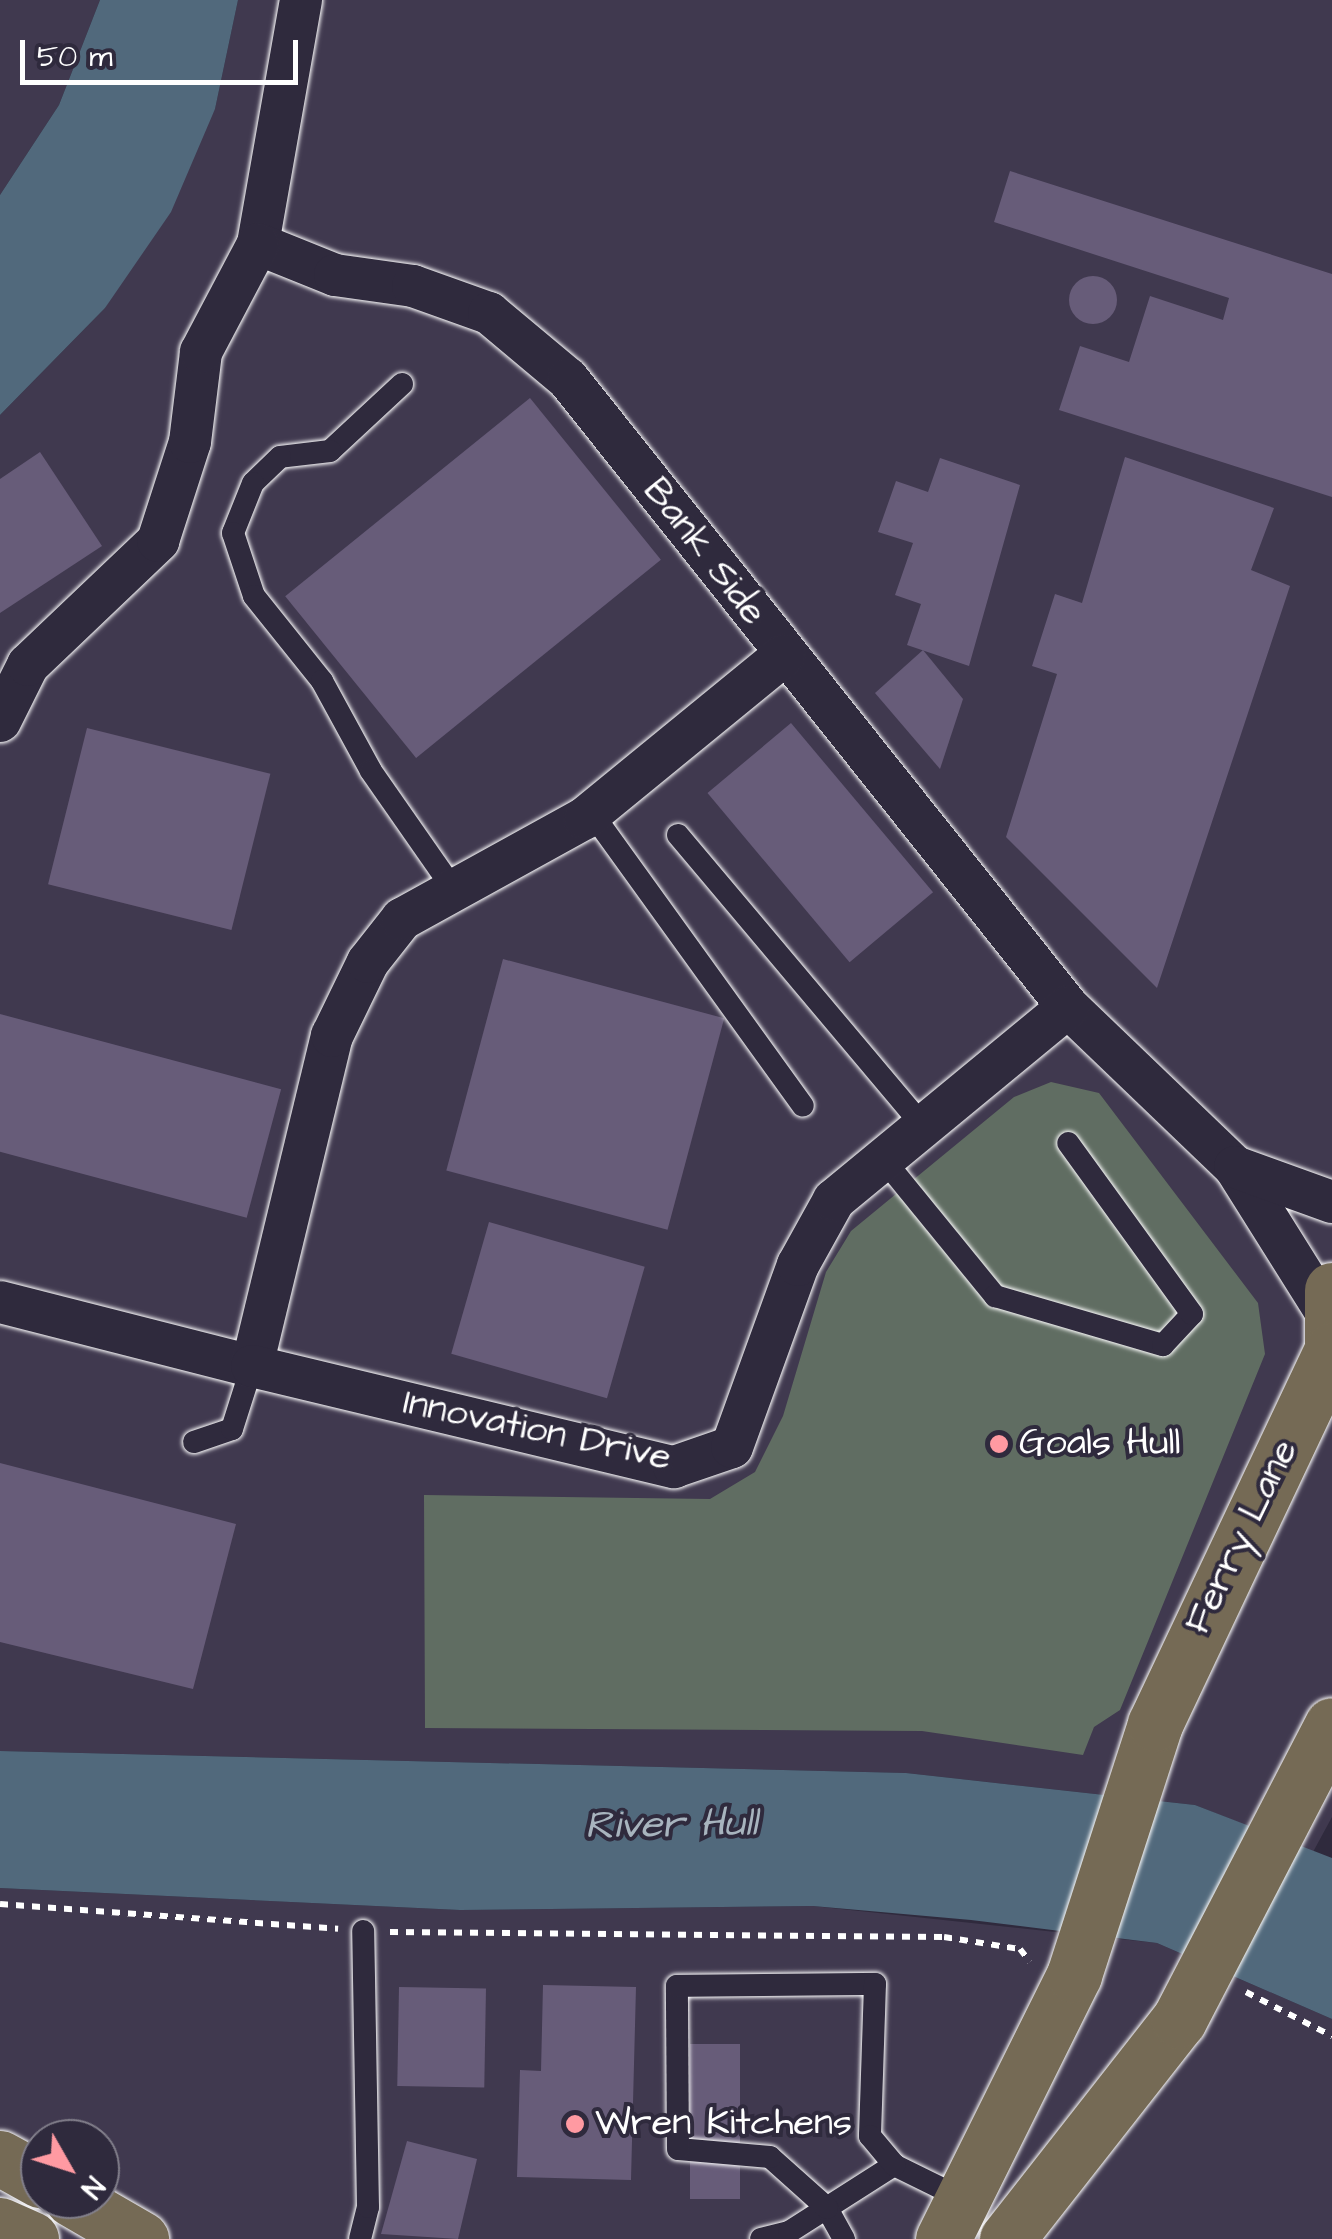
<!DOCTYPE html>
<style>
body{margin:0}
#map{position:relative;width:1332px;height:2239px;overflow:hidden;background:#2f2a3d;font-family:"Architects Daughter",sans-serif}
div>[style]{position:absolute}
.built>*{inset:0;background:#40394f}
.green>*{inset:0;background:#606d62}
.water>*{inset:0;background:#51697c}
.building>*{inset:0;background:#675c79;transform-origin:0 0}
.round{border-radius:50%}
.path>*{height:6px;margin-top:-3px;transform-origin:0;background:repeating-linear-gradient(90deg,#fff 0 8px,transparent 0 16px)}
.roads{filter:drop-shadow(0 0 2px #fff) drop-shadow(0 0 2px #fff)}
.lane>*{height:22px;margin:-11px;padding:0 11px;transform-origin:11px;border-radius:11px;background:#2f2a3d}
.street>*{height:42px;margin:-21px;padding:0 21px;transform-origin:21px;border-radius:21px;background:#2f2a3d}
.primary>*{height:55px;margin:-27.5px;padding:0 27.5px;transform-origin:27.5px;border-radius:27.5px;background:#756a55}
.highway>*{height:55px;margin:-27.5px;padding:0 27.5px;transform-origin:27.5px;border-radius:27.5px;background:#756a55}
.dots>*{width:28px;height:28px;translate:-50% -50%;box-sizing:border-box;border:5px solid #2f2a3d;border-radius:50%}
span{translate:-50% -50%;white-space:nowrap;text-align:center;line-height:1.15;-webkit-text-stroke:8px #2f2a3d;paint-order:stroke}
.street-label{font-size:38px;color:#fff}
.poi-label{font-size:38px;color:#fff}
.left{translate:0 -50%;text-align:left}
.water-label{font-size:40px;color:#a8b4be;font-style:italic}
.north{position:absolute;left:20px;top:2119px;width:100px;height:100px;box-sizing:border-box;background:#2f2a3d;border:2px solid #827f8b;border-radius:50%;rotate:129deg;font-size:28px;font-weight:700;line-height:40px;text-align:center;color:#fff}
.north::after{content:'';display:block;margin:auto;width:35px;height:45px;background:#ff9aa2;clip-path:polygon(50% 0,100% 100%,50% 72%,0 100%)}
.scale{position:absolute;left:20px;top:40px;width:278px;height:45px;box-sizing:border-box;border:5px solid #fff;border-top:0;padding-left:12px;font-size:30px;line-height:35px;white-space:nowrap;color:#fff;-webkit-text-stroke:8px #2f2a3d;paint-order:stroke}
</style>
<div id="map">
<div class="built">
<i style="clip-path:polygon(0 0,100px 0,59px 105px,0 195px)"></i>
<i style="clip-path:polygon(238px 0,1332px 0,1332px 1817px,1313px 1852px,1195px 1805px,906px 1773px,0 1751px,0 415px,105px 308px,215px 109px)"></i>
<i style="clip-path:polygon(evenodd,0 1888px,460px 1910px,813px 1906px,1157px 1943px,1332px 2019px,1332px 2239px,0 2239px,0 1888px,40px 2139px,100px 2139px,100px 2199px,40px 2199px,40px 2139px)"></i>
</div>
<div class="green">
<i style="clip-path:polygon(1051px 1082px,1099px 1093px,1258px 1303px,1265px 1354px,1120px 1710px,1094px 1727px,1083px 1755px,922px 1731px,425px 1728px,424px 1495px,710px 1499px,755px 1472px,783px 1416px,826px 1272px,851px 1231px,1014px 1097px)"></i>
</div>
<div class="water">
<i style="clip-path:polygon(100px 0,238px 0,215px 109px,171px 212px,105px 308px,0 415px,0 195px,59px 105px)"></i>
<i style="clip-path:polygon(0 1751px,906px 1773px,1195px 1805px,1332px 1858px,1332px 2019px,1157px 1943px,971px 1920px,813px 1906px,460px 1910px,0 1888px)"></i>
</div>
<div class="building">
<i style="clip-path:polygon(1010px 171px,1332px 274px,1332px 497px,1059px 410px,1080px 346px,1129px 362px,1150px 296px,1223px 320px,1229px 298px,994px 222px)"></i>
<i class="round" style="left:1069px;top:276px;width:48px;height:48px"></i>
<i style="left:530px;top:398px;width:208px;height:315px;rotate:51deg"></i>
<i style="clip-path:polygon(40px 452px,102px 546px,0 613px,0 479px)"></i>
<i style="clip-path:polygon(1125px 457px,1274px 508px,1251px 570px,1290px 586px,1157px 988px,1006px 837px,1057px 674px,1032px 666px,1055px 594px,1082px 603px)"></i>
<i style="clip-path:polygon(940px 458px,1020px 485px,969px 666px,907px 645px,921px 604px,895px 595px,913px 543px,878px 532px,896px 481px,928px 492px)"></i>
<i style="clip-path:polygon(923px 650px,963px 699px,940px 769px,875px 693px)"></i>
<i style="left:791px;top:723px;width:221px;height:109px;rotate:50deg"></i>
<i style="left:87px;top:728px;width:189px;height:161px;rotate:14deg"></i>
<i style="left:503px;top:959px;width:229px;height:219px;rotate:15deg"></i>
<i style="left:0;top:1014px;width:291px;height:133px;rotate:15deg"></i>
<i style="left:489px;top:1222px;width:162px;height:137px;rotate:16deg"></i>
<i style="clip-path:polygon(0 1463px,236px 1524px,193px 1689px,0 1642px)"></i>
<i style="clip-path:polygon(543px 1985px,636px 1987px,631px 2180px,517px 2177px,520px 2070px,541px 2071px)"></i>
<i style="left:399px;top:1987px;width:87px;height:99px;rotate:1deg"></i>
<i style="left:690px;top:2044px;width:50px;height:155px"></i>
<i style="clip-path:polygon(407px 2141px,477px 2159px,458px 2239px,381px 2234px)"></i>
</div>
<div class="path">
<i style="left:0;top:1904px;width:339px;rotate:4.2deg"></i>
<i style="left:390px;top:1932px;width:554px;rotate:0.52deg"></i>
<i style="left:944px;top:1937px;width:77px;rotate:9deg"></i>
<i style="left:1020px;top:1949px;width:16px;rotate:52deg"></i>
<i style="left:1246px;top:1992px;width:97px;rotate:27.1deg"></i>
</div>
<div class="roads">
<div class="lane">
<i style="left:402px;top:384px;width:98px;rotate:137.1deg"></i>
<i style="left:330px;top:451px;width:50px;rotate:173.2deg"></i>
<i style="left:280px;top:457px;width:37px;rotate:136deg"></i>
<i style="left:253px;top:483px;width:54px;rotate:111.8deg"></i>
<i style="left:233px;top:533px;width:66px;rotate:71.6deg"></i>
<i style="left:254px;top:596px;width:109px;rotate:51.3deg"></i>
<i style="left:322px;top:681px;width:102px;rotate:61.4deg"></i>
<i style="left:371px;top:771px;width:149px;rotate:55.1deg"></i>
<i style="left:591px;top:812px;width:362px;rotate:54.2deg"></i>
<i style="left:678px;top:835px;width:382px;rotate:49.9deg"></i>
<i style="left:884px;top:1160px;width:176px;rotate:50.8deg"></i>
<i style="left:995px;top:1296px;width:175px;rotate:16.3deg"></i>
<i style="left:1163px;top:1345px;width:42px;rotate:-46.9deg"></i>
<i style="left:1192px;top:1314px;width:211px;rotate:-125.9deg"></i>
<i style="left:194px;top:1442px;width:40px;rotate:-18.9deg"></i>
<i style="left:232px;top:1429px;width:66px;rotate:-72.4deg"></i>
<i style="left:360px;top:2239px;width:33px;rotate:-76deg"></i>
<i style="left:368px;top:2207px;width:276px;rotate:-91deg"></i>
<i style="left:761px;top:2239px;width:29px;rotate:-14deg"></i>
<i style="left:789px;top:2232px;width:125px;rotate:-32.5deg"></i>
<i style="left:894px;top:2165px;width:77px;rotate:26.2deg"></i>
<i style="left:844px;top:2239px;width:35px;rotate:-119deg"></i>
<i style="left:827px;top:2208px;width:76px;rotate:-138.2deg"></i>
<i style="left:770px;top:2157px;width:92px;rotate:-175deg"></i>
<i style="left:678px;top:2149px;width:163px;rotate:-90.4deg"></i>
<i style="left:677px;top:1986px;width:198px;rotate:-0.6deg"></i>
<i style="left:875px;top:1984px;width:152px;rotate:91.9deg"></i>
<i style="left:870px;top:2136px;width:38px;rotate:50deg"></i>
</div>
<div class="street">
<i style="left:301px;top:0;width:248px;rotate:100deg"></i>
<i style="left:258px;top:244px;width:83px;rotate:21.9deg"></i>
<i style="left:335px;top:275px;width:79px;rotate:8deg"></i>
<i style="left:413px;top:286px;width:81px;rotate:19.6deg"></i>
<i style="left:489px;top:313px;width:103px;rotate:39.9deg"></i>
<i style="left:568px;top:379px;width:803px;rotate:51.47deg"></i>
<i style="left:1068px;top:1007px;width:231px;rotate:43.8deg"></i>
<i style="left:1235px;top:1167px;width:171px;rotate:57.9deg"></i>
<i style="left:0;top:721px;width:63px;rotate:-63.4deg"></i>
<i style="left:28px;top:665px;width:180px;rotate:-43.6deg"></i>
<i style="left:158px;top:541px;width:104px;rotate:-72.1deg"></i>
<i style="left:190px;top:442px;width:91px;rotate:-83deg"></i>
<i style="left:201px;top:352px;width:122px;rotate:-62.2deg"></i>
<i style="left:1235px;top:1167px;width:103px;rotate:19.8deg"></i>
<i style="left:0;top:1302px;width:260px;rotate:14.3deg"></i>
<i style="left:252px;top:1366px;width:340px;rotate:-76.4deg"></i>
<i style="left:332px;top:1036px;width:82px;rotate:-64.1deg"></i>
<i style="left:368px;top:962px;width:55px;rotate:-51.7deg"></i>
<i style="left:402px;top:919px;width:209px;rotate:-28.9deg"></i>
<i style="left:585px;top:818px;width:257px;rotate:-39.3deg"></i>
<i style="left:252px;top:1366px;width:434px;rotate:13.5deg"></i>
<i style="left:674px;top:1467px;width:61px;rotate:-19deg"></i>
<i style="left:732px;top:1447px;width:194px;rotate:-70.1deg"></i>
<i style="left:798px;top:1265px;width:74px;rotate:-61deg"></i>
<i style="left:834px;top:1200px;width:303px;rotate:-39.5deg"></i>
</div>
<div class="primary">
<i style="left:1332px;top:1290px;width:54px;rotate:90deg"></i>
<i style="left:943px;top:2239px;width:295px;rotate:-63.6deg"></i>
<i style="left:1074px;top:1975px;width:264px;rotate:-72.1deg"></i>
<i style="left:1155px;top:1724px;width:414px;rotate:-64.7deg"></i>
<i style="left:1007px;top:2239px;width:278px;rotate:-51.9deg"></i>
<i style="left:1179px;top:2020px;width:332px;rotate:-62.6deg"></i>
</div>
<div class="highway">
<i style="left:0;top:2158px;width:46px;rotate:28.8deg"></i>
<i style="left:72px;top:2199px;width:80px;rotate:30.1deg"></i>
<i style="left:0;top:2225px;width:34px;rotate:24deg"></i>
</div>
</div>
<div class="dots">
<i style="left:999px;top:1444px;background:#ff9aa2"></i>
<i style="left:575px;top:2124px;background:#ff9aa2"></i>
</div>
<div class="street-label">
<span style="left:704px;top:552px;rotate:52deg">Bank Side</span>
<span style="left:537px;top:1431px;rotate:12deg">Innovation Drive</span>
<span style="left:1242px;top:1537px;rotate:-64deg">Ferry Lane</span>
</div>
<div class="poi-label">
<span class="left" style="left:1019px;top:1444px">Goals Hull</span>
<span class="left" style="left:595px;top:2124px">Wren Kitchens</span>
</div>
<div class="water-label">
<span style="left:671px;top:1825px;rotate:-1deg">River Hull</span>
</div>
<div class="north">N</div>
<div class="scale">50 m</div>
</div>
